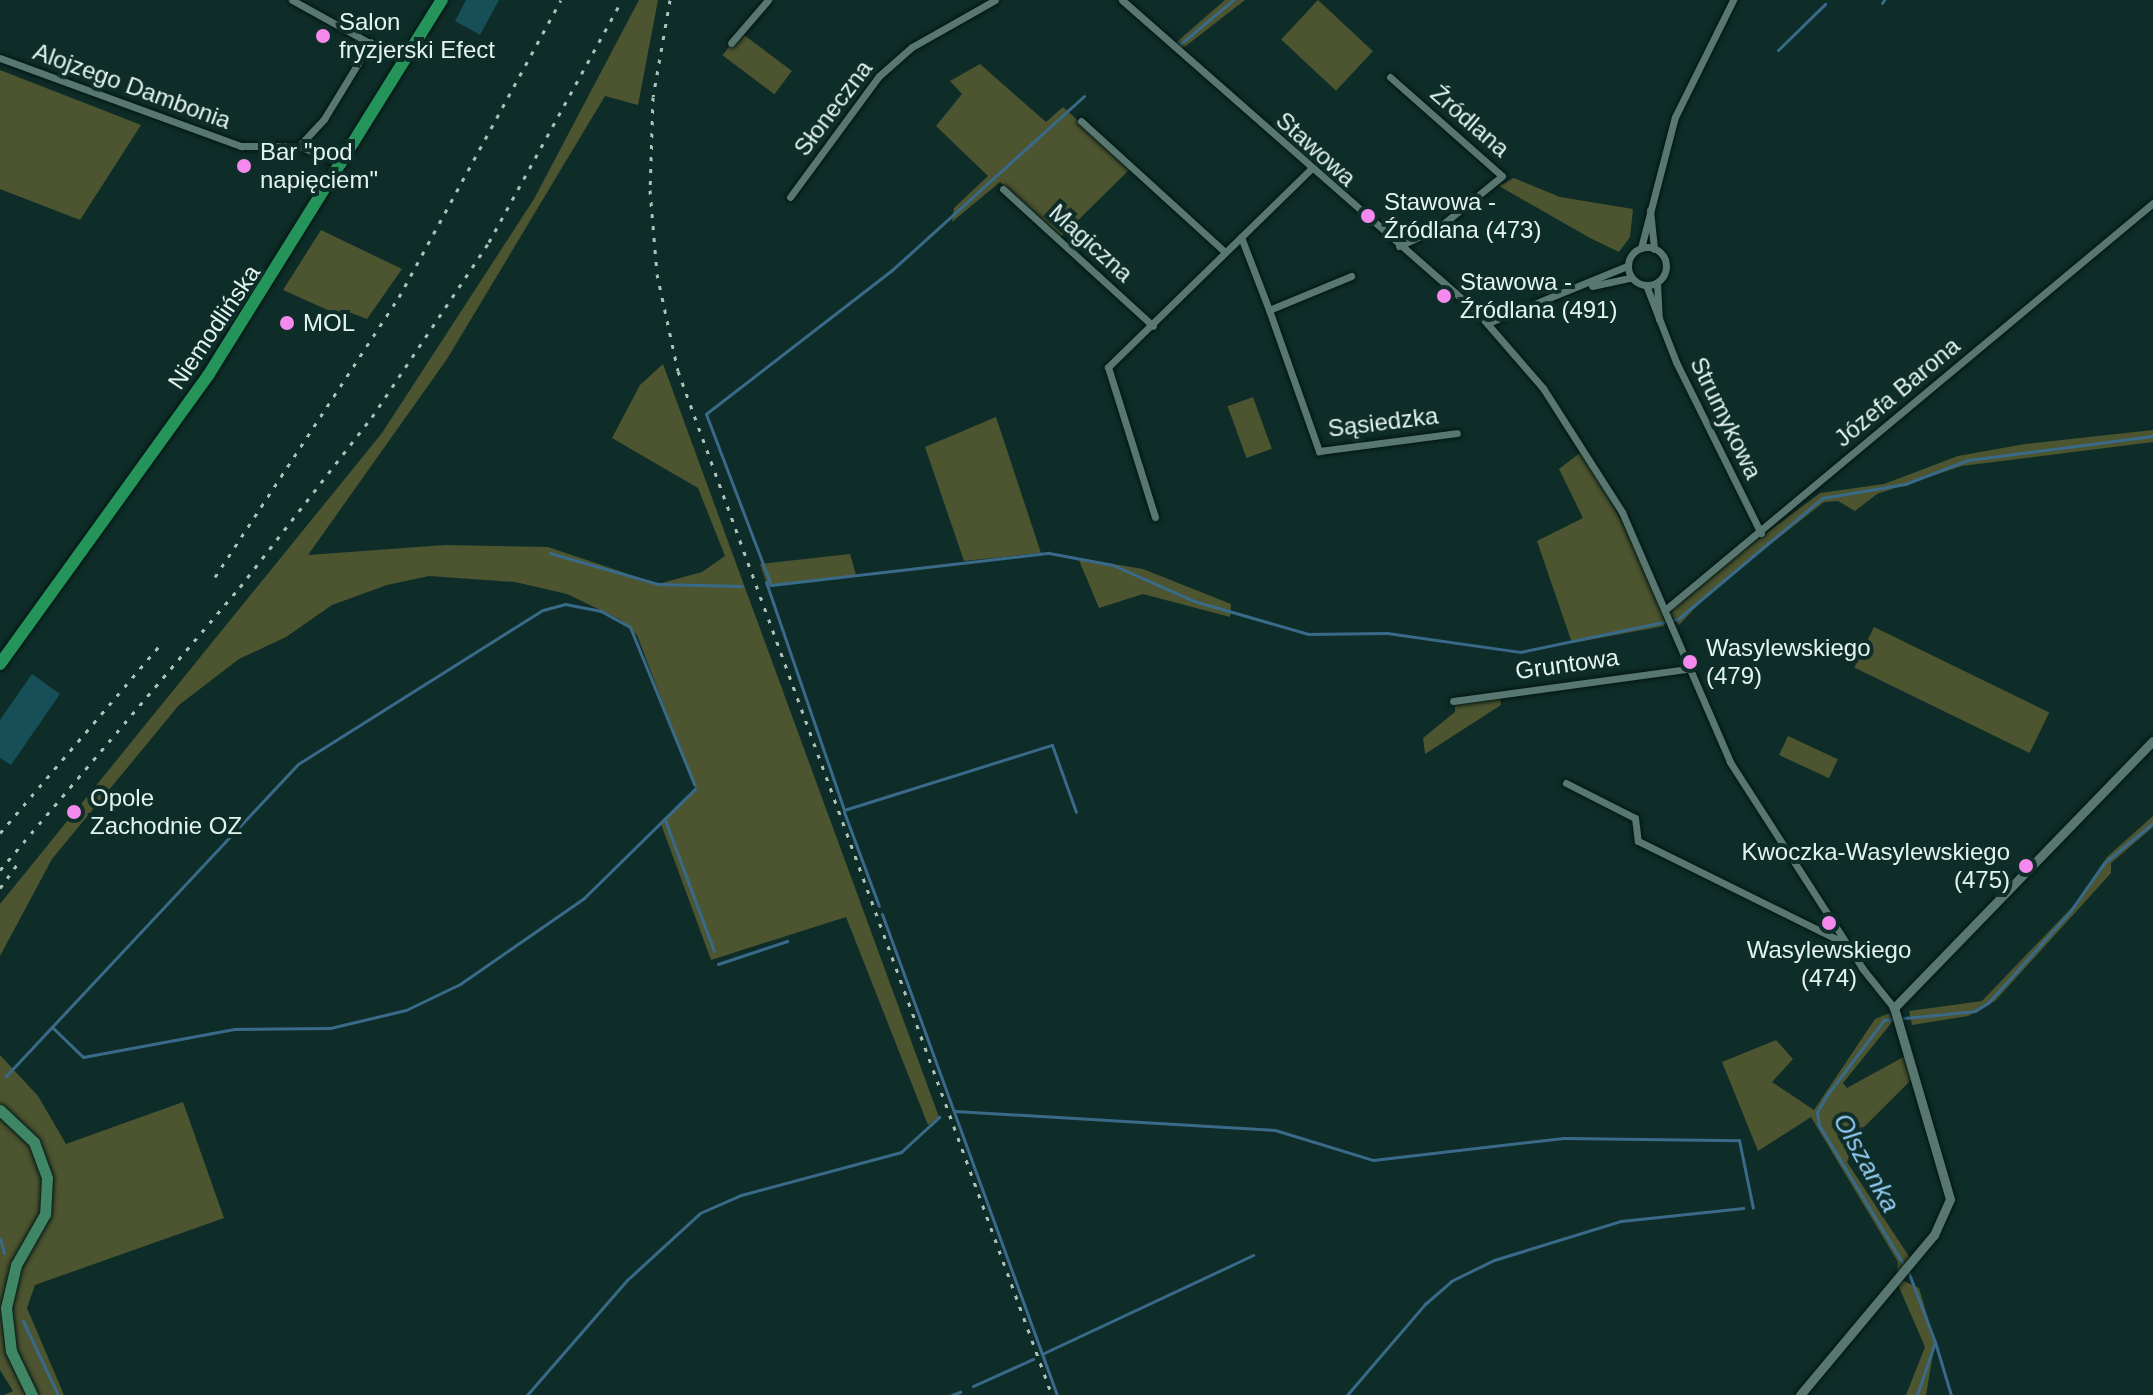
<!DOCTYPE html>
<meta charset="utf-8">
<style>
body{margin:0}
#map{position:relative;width:2153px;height:1395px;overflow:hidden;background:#0f2d28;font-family:Arial,sans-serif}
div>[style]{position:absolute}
.green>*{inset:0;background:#4c5430;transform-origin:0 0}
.stream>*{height:3px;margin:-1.5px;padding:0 1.5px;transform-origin:1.5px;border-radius:1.5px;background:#396a8a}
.building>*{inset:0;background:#164f58}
.roads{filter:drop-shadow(0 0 2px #001511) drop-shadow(0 0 2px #001511)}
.minor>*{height:7px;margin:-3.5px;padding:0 3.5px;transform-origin:3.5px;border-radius:3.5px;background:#587770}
.minor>.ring{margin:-3.5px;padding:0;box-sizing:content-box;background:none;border:7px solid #587770;border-radius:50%}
.tertiary>*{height:9px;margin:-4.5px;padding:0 4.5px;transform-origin:4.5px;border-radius:4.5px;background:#587770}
.secondary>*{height:11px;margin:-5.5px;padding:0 5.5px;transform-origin:5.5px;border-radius:5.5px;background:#3e8665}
.primary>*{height:12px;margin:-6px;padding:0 6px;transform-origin:6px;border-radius:6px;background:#25945a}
.rail>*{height:3px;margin-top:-1.5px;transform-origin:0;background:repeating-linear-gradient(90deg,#aec2bd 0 4px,transparent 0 12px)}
.dots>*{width:22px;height:22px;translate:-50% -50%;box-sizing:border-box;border:4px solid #0f2d28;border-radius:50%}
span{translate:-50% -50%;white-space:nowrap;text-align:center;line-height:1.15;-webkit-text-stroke:8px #0f2d28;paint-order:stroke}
.poi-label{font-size:24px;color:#e3f4ef}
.left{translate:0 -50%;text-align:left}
.right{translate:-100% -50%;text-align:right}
.street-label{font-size:24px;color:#e3f4ef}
.water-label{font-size:26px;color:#92ccf4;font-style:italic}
</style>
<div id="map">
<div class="green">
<i style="clip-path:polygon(639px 0,658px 0,638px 105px,605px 96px,447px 359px,308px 555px,445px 545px,548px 547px,658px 584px,702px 572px,725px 556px,698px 488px,612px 438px,640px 385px,663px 364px,939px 1117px,928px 1125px,846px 917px,711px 960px,661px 824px,695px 788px,637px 635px,619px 619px,567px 594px,515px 582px,429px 576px,387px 585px,332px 605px,286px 637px,239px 659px,179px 705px,52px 859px,0 956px,0 904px,382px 433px,534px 199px)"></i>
<i style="clip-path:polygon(1225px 0,1245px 0,1178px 52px,1172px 46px)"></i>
<i style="left:1318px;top:0;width:75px;height:54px;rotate:43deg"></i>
<i style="left:740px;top:32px;width:65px;height:29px;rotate:37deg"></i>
<i style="clip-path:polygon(980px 64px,1046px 122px,1063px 107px,1131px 168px,1061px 237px,1000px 182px,952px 222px,954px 208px,988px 176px,936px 126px,962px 94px,950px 81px)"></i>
<i style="clip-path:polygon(0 70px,141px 125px,80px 220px,0 189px)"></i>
<i style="clip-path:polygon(1514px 178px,1560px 197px,1633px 209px,1630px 237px,1619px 252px,1590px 238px,1499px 186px)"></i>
<i style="clip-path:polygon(321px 230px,402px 269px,367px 319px,346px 311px,343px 317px,283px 290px)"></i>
<i style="left:1253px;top:397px;width:55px;height:27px;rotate:70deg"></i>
<i style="clip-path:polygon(996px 417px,1041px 553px,964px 561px,925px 447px)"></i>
<i style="clip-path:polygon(2153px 430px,2153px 442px,1962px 466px,1877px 494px,1855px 511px,1838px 501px,1824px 502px,1711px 591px,1679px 625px,1666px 611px,1664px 626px,1572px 643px,1537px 541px,1583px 518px,1559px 469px,1585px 449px,1665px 609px,1820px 493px,1884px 484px,1958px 456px,2025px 444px)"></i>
<i style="clip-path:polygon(850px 554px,856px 575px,768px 587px,760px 564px)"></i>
<i style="clip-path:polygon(1078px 558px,1143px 569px,1231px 604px,1230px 617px,1143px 594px,1099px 608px)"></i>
<i style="left:1874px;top:627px;width:195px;height:45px;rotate:26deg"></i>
<i style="clip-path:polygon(1500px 694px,1501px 705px,1425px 754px,1423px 738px,1455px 712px,1455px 700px)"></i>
<i style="left:1788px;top:736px;width:55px;height:21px;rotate:25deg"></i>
<i style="clip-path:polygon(2153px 816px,2153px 827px,2111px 863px,2111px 873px,1995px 1001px,1968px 1016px,1912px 1025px,1909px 1011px,1982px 1001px,2077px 902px,2107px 857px)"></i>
<i style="clip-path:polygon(1890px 1013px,1892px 1022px,1843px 1083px,1847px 1088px,1907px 1055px,1915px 1076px,1857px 1134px,1847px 1162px,1912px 1261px,1897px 1278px,1919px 1288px,1935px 1342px,1926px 1395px,1906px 1395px,1925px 1347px,1896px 1280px,1898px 1262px,1811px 1117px,1758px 1151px,1722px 1062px,1776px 1040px,1793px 1059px,1772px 1082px,1814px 1110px,1875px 1019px)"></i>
<i style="clip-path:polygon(0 1055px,38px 1096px,66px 1144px,183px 1102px,224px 1218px,35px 1285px,27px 1308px,64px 1395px,4px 1395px,13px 1391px,0 1370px)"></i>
</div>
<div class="stream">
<i style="left:1882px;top:3px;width:4px;rotate:-56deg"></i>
<i style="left:1179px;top:45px;width:70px;rotate:-39.8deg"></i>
<i style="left:1778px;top:50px;width:66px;rotate:-44.4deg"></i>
<i style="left:1084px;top:96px;width:259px;rotate:137.8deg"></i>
<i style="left:892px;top:270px;width:235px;rotate:142.3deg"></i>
<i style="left:706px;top:414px;width:183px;rotate:69.2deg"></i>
<i style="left:771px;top:585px;width:280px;rotate:-6.6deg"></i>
<i style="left:1049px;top:553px;width:65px;rotate:10.6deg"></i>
<i style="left:1113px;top:565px;width:89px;rotate:24deg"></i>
<i style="left:1194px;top:601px;width:119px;rotate:16.1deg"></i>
<i style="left:1308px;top:634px;width:79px;rotate:-0.7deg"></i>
<i style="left:1387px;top:633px;width:134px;rotate:8.1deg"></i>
<i style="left:1520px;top:652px;width:161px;rotate:-11.8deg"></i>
<i style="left:1678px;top:619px;width:188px;rotate:-40deg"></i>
<i style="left:1822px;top:498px;width:84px;rotate:-9.6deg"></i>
<i style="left:1905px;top:484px;width:67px;rotate:-20.9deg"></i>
<i style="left:1968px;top:460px;width:187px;rotate:-7.4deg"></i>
<i style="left:550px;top:553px;width:112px;rotate:16deg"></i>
<i style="left:658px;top:584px;width:84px;rotate:1.4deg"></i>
<i style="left:766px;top:582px;width:241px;rotate:71.1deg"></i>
<i style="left:844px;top:810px;width:218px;rotate:-17.4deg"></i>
<i style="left:1052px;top:745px;width:71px;rotate:70.3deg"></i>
<i style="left:844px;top:812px;width:100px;rotate:69.6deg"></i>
<i style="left:665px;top:820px;width:140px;rotate:69.5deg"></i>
<i style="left:882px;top:914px;width:512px;rotate:70.01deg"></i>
<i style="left:718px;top:964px;width:73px;rotate:-18.4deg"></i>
<i style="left:52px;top:1027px;width:43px;rotate:44.1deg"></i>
<i style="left:83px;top:1057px;width:154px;rotate:-10.5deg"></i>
<i style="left:234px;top:1029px;width:96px;rotate:-0.6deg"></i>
<i style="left:330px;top:1028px;width:78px;rotate:-13.3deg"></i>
<i style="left:406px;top:1010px;width:60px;rotate:-25.7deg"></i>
<i style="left:460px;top:984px;width:151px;rotate:-34.7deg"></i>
<i style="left:584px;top:898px;width:156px;rotate:-44.5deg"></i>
<i style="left:6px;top:1076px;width:427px;rotate:-46.9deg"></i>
<i style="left:298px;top:764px;width:289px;rotate:-32.2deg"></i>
<i style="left:543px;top:610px;width:23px;rotate:-15deg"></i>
<i style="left:565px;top:604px;width:37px;rotate:11deg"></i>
<i style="left:601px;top:611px;width:33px;rotate:29deg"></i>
<i style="left:630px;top:627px;width:170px;rotate:67.8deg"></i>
<i style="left:955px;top:1111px;width:321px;rotate:3.4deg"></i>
<i style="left:1275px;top:1130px;width:102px;rotate:17deg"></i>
<i style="left:1373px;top:1160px;width:192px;rotate:-6.6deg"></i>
<i style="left:1564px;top:1138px;width:175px;rotate:0.7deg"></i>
<i style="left:1739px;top:1140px;width:69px;rotate:78.4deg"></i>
<i style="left:0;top:1239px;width:15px;rotate:74deg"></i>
<i style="left:1904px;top:1265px;width:164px;rotate:-121.3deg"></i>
<i style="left:1819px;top:1125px;width:13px;rotate:-99deg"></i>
<i style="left:1817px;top:1112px;width:20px;rotate:-60deg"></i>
<i style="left:1827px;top:1095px;width:94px;rotate:-52.8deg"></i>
<i style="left:1884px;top:1020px;width:91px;rotate:-5.6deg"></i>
<i style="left:1975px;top:1011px;width:15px;rotate:-32deg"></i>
<i style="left:1988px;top:1003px;width:121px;rotate:-48deg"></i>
<i style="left:2069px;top:913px;width:61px;rotate:-55deg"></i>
<i style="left:2104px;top:863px;width:63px;rotate:-39.2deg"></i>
<i style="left:1908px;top:1271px;width:76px;rotate:69.2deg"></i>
<i style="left:1935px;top:1342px;width:56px;rotate:108.8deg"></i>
<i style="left:23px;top:1321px;width:82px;rotate:64.7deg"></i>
<i style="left:1935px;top:1342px;width:55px;rotate:73.2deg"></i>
<i style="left:1044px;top:1353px;width:231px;rotate:-25.1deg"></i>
<i style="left:973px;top:1386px;width:66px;rotate:-24.2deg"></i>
<i style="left:527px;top:1395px;width:152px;rotate:-49deg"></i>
<i style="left:627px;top:1280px;width:99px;rotate:-42.5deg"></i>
<i style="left:700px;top:1213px;width:45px;rotate:-23.7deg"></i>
<i style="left:741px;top:1195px;width:166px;rotate:-15deg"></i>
<i style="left:901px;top:1152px;width:52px;rotate:-42.6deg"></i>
<i style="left:952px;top:1395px;width:9px;rotate:-21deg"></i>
<i style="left:1347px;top:1395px;width:120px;rotate:-49.4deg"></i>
<i style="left:1425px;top:1304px;width:35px;rotate:-41deg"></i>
<i style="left:1451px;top:1281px;width:48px;rotate:-26deg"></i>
<i style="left:1494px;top:1260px;width:133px;rotate:-17.1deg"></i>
<i style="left:1621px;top:1221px;width:123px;rotate:-6.1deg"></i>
</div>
<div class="building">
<i style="clip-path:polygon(466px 0,499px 0,480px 35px,455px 21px)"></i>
<i style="clip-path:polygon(32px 674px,60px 694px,11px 765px,0 758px,0 720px)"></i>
</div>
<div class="roads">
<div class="minor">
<i style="left:292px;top:0;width:128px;rotate:29deg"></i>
<i style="left:1122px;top:0;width:474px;rotate:41.3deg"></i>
<i style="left:1478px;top:313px;width:99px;rotate:49.1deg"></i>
<i style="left:1543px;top:388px;width:147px;rotate:57.5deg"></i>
<i style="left:1622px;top:512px;width:272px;rotate:66.6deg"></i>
<i style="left:1730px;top:762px;width:245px;rotate:57.3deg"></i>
<i style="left:1862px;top:968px;width:51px;rotate:51.3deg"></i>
<i style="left:731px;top:43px;width:57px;rotate:-49.3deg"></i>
<i style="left:0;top:58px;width:257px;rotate:20.1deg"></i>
<i style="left:241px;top:146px;width:58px"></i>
<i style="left:299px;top:146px;width:47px;rotate:22.7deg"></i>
<i style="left:1390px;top:77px;width:149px;rotate:41.5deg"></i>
<i style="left:1502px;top:176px;width:82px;rotate:140.9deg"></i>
<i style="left:1438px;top:228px;width:43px;rotate:155.2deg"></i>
<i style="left:1081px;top:121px;width:195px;rotate:42.3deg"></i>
<i style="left:299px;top:146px;width:37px;rotate:-47deg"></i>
<i style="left:324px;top:119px;width:90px;rotate:-58.6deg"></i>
<i style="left:1003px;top:189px;width:203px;rotate:42.4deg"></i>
<i style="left:790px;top:197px;width:150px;rotate:-53.7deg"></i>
<i style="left:879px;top:76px;width:44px;rotate:-41.3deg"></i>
<i style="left:912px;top:47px;width:95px;rotate:-29.5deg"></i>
<i style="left:1650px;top:210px;width:39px;rotate:84deg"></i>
<i style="left:1241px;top:237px;width:78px;rotate:69deg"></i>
<i style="left:1269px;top:310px;width:89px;rotate:-22.5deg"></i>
<i class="ring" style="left:1628px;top:247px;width:31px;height:31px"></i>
<i style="left:1641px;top:248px;width:135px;rotate:-75.5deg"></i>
<i style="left:1675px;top:117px;width:131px;rotate:-63.6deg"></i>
<i style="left:1657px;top:283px;width:36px;rotate:87deg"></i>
<i style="left:1646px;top:285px;width:83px;rotate:68.7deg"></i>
<i style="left:1676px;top:362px;width:191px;rotate:63.6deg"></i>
<i style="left:1592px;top:286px;width:40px;rotate:-12deg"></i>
<i style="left:1269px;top:310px;width:150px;rotate:70.5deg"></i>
<i style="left:1319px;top:451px;width:139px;rotate:-7.4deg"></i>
<i style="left:1488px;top:323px;width:150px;rotate:-22.3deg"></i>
<i style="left:1155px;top:517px;width:157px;rotate:-107.4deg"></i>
<i style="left:1108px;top:367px;width:282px;rotate:-44.3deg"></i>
<i style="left:1665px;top:610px;width:635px;rotate:-39.83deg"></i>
<i style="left:1453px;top:701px;width:237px;rotate:-7.8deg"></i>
<i style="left:1566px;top:783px;width:77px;rotate:26.9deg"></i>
<i style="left:1635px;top:818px;width:23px;rotate:83deg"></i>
<i style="left:1638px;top:841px;width:234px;rotate:26.3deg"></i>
</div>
<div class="tertiary">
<i style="left:1800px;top:1395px;width:209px;rotate:-50.1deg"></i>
<i style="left:1934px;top:1235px;width:39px;rotate:-66deg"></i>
<i style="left:1950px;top:1199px;width:199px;rotate:-106.3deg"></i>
<i style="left:1894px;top:1008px;width:372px;rotate:-45.9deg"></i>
</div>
<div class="secondary">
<i style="left:0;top:1110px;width:47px;rotate:43.3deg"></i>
<i style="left:34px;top:1142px;width:38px;rotate:70deg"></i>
<i style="left:47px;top:1178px;width:36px;rotate:93deg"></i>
<i style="left:45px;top:1214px;width:59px;rotate:119.6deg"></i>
<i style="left:16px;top:1265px;width:44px;rotate:103.1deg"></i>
<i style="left:6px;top:1308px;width:43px;rotate:83.4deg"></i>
<i style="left:11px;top:1351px;width:49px;rotate:64.5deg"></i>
</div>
<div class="primary">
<i style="left:0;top:664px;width:357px;rotate:-54.2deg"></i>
<i style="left:209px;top:374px;width:441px;rotate:-58.1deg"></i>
</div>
</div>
<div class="rail">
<i style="left:670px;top:0;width:98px;rotate:99.9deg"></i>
<i style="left:653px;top:97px;width:93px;rotate:91.8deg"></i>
<i style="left:650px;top:190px;width:84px;rotate:85.2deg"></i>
<i style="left:657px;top:274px;width:99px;rotate:77.8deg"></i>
<i style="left:678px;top:371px;width:1090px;rotate:69.94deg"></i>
<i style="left:215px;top:577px;width:335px;rotate:-56.7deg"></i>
<i style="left:399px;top:297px;width:338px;rotate:-61.4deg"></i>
<i style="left:0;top:833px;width:245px;rotate:-49.6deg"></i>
<i style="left:0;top:870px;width:371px;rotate:-49.7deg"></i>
<i style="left:240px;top:587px;width:215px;rotate:-52.2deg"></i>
<i style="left:372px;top:417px;width:211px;rotate:-56.2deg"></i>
<i style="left:489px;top:242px;width:276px;rotate:-61.2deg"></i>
<i style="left:0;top:888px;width:32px;rotate:-54deg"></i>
</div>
<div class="dots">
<i style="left:323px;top:36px;background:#f589ee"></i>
<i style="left:244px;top:166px;background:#f589ee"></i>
<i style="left:1368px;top:216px;background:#f589ee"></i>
<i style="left:1444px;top:296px;background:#f589ee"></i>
<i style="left:287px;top:323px;background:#f589ee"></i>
<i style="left:1690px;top:662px;background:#f589ee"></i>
<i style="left:74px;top:812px;background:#f589ee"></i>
<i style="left:2026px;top:866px;background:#f589ee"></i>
<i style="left:1829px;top:923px;background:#f589ee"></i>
</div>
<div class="poi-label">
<span class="left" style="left:339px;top:36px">Salon<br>fryzjerski Efect</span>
<span class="left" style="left:260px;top:166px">Bar "pod<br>napięciem"</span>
<span class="left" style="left:1384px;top:216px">Stawowa -<br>Źródlana (473)</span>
<span class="left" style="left:1460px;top:296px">Stawowa -<br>Źródlana (491)</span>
<span class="left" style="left:303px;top:323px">MOL</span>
<span class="left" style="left:1706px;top:662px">Wasylewskiego<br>(479)</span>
<span class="left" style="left:90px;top:812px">Opole<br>Zachodnie OZ</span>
<span class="right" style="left:2010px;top:866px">Kwoczka-Wasylewskiego<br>(475)</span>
<span style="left:1829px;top:964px">Wasylewskiego<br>(474)</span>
</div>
<div class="street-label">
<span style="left:132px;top:86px;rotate:20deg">Alojzego Dambonia</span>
<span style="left:833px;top:108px;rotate:-53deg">Słoneczna</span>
<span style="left:1470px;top:121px;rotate:41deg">Źródlana</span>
<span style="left:1316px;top:149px;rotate:42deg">Stawowa</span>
<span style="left:1091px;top:243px;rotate:42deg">Magiczna</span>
<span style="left:214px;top:327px;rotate:-56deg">Niemodlińska</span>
<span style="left:1897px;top:392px;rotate:-40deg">Józefa Barona</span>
<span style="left:1726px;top:418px;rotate:64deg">Strumykowa</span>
<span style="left:1383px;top:422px;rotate:-7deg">Sąsiedzka</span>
<span style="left:1567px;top:664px;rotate:-8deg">Gruntowa</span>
</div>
<div class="water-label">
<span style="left:1866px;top:1163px;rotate:61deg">Olszanka</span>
</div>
</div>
